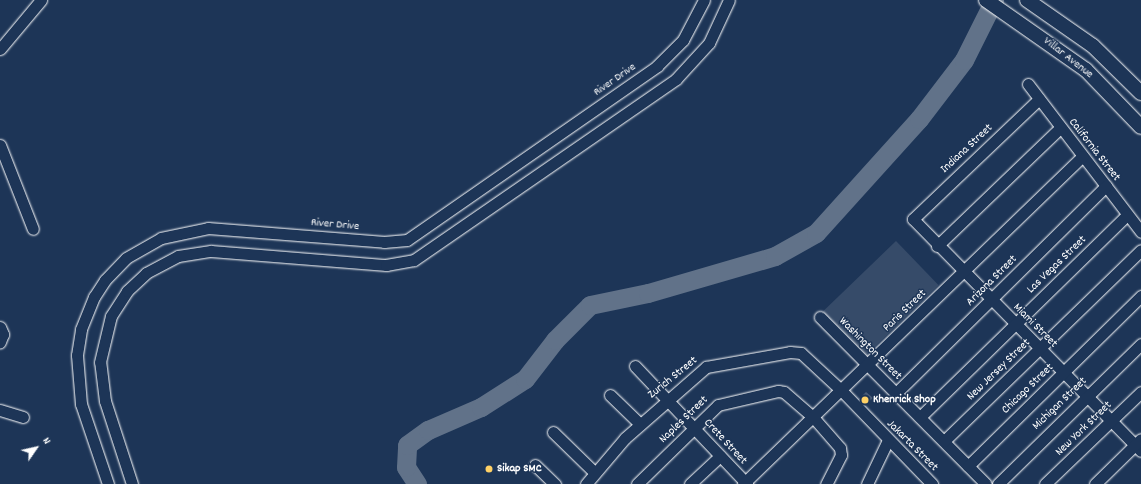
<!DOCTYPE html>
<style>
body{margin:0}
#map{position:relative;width:1141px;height:484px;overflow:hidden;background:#1d3557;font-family:Dekko,sans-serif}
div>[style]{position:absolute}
.green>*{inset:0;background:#364b69;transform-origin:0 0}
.river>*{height:19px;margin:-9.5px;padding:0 9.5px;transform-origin:9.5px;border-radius:9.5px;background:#617289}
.building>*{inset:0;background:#4a5d79}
.roads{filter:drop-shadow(0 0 1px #fff) drop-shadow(0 0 1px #fff)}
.minor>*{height:11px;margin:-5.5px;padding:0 5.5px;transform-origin:5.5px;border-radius:5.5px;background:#1d3557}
.major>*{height:14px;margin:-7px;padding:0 7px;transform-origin:7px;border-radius:7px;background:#1d3557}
.dots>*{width:11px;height:11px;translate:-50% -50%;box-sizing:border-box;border:2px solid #1d3557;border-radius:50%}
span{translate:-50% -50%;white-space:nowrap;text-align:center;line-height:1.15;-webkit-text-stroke:3px #1d3557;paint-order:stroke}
.street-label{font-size:12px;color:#fff}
.poi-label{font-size:12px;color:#fff;font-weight:700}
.left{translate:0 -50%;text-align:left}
.north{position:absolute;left:16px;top:428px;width:40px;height:40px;-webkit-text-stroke:3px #1d3557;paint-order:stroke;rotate:56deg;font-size:11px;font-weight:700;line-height:16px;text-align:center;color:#fff}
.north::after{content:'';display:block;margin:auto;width:14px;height:18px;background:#fff;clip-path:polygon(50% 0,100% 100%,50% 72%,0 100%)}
</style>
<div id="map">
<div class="green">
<i style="left:896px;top:241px;width:61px;height:102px;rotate:46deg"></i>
</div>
<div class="river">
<i style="left:417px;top:484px;width:20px;rotate:-123deg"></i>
<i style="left:406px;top:467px;width:22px;rotate:-87deg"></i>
<i style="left:407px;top:445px;width:26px;rotate:-36deg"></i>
<i style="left:428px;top:430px;width:58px;rotate:-23.5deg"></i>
<i style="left:481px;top:407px;width:52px;rotate:-32.5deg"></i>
<i style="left:525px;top:379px;width:49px;rotate:-52.4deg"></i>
<i style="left:555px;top:340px;width:49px;rotate:-45deg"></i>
<i style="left:590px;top:305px;width:59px;rotate:-11.7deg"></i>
<i style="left:648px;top:293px;width:132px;rotate:-16.2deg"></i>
<i style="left:775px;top:256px;width:47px;rotate:-29.3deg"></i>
<i style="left:816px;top:233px;width:154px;rotate:-47.9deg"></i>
<i style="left:919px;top:119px;width:74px;rotate:-52.7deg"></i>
<i style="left:964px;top:60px;width:67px;rotate:-63.4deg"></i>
</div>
<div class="building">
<i style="clip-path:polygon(866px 392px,873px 398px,865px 405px,859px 399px)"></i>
</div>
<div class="roads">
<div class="minor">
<i style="left:0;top:49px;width:64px;rotate:-50.1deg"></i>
<i style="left:1028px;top:84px;width:186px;rotate:52.6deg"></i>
<i style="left:1039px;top:99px;width:174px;rotate:136.4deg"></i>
<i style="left:913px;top:219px;width:325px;rotate:45.5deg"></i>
<i style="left:0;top:145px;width:90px;rotate:68.6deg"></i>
<i style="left:937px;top:246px;width:170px;rotate:-43.8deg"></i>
<i style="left:820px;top:317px;width:235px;rotate:45.2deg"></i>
<i style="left:0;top:327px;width:8px;rotate:67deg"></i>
<i style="left:3px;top:334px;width:9px;rotate:111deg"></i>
<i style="left:635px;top:366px;width:163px;rotate:46.5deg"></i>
<i style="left:896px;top:393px;width:295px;rotate:-44.6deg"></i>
<i style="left:610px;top:395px;width:42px;rotate:44deg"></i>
<i style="left:0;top:410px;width:24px;rotate:17deg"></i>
<i style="left:920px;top:417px;width:289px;rotate:-44.3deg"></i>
<i style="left:553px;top:432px;width:57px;rotate:44.3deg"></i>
<i style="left:944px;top:441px;width:274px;rotate:-44.1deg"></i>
<i style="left:535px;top:465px;width:28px;rotate:44deg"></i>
<i style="left:968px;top:466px;width:243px;rotate:-44.5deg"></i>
<i style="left:108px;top:484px;width:84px;rotate:-108.6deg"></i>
<i style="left:81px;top:404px;width:49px;rotate:-94.7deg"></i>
<i style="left:77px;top:355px;width:26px;rotate:-81deg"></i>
<i style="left:81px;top:329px;width:35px;rotate:-68deg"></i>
<i style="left:94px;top:297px;width:20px;rotate:-57deg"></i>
<i style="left:105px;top:280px;width:30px;rotate:-46deg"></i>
<i style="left:126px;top:258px;width:40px;rotate:-29.7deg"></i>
<i style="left:161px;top:238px;width:48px;rotate:-12deg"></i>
<i style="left:208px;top:228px;width:177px;rotate:4.5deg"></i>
<i style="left:384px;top:242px;width:23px;rotate:-5deg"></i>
<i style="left:407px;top:240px;width:305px;rotate:-34.8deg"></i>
<i style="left:657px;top:66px;width:37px;rotate:-45deg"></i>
<i style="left:683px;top:40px;width:45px;rotate:-62.3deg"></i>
<i style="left:132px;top:484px;width:87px;rotate:-108deg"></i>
<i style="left:105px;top:401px;width:39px;rotate:-97deg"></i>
<i style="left:100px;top:362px;width:47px;rotate:-76.6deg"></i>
<i style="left:111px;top:316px;width:30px;rotate:-57deg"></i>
<i style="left:127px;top:291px;width:26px;rotate:-43deg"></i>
<i style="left:146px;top:273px;width:36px;rotate:-28deg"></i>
<i style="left:178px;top:256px;width:33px;rotate:-9deg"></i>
<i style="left:211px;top:251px;width:176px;rotate:4.6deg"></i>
<i style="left:386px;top:265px;width:28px;rotate:-10deg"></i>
<i style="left:414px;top:260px;width:318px;rotate:-34.6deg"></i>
<i style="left:676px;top:79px;width:49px;rotate:-47.5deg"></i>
<i style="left:709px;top:43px;width:47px;rotate:-65.1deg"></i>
<i style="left:586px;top:484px;width:60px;rotate:-49.7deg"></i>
<i style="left:625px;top:438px;width:108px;rotate:-41.2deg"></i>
<i style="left:706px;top:367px;width:85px;rotate:-10.1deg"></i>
<i style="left:790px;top:352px;width:11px;rotate:5deg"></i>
<i style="left:801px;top:353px;width:54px;rotate:42.8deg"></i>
<i style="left:841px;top:390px;width:131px;rotate:45.9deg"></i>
<i style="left:637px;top:484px;width:113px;rotate:-44.3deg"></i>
<i style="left:718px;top:405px;width:62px;rotate:-13.1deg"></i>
<i style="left:778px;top:391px;width:6px;rotate:9deg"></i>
<i style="left:784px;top:392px;width:38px;rotate:41deg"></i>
<i style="left:813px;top:417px;width:41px;rotate:48.9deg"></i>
<i style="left:840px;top:448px;width:7px;rotate:82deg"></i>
<i style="left:841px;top:455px;width:33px;rotate:117deg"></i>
<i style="left:690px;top:484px;width:41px;rotate:-43deg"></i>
<i style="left:743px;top:484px;width:472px;rotate:-44deg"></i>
<i style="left:867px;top:484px;width:49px;rotate:-64.5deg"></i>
<i style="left:998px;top:484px;width:200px;rotate:-44.4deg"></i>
<i style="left:1045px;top:484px;width:133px;rotate:-43.8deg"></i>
<i style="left:1095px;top:484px;width:64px;rotate:-44.4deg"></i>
</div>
<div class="major">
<i style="left:986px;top:0;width:122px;rotate:35deg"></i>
<i style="left:1086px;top:70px;width:79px;rotate:46deg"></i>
<i style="left:1027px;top:0;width:80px;rotate:34.9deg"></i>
<i style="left:1093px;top:46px;width:67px;rotate:44.4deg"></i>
</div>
</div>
<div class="dots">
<i style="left:865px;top:400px;background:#ffd166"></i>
<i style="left:489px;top:469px;background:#ffd166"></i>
</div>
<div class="street-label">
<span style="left:1068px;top:58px;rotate:38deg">Villar Avenue</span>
<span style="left:615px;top:80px;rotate:-35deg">River Drive</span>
<span style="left:967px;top:149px;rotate:-43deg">Indiana Street</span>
<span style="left:1094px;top:150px;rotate:52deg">California Street</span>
<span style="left:335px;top:225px;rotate:5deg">River Drive</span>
<span style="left:1057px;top:265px;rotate:-44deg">Las Vegas Street</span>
<span style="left:992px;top:281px;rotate:-45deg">Arizona Street</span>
<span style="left:905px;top:311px;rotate:-44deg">Paris Street</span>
<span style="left:1035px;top:326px;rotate:45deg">Miami Street</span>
<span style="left:870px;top:349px;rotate:45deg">Washington Street</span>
<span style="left:999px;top:370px;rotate:-44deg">New Jersey Street</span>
<span style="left:673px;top:378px;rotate:-39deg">Zurich Street</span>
<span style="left:1028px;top:389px;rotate:-44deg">Chicago Street</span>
<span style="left:1060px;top:404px;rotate:-44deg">Michigan Street</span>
<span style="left:684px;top:420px;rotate:-44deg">Naples Street</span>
<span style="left:1084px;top:429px;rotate:-44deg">New York Street</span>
<span style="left:725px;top:442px;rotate:47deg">Crete Street</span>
<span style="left:912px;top:446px;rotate:45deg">Jakarta Street</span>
</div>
<div class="poi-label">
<span class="left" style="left:873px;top:400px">Khenrick Shop</span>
<span class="left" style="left:497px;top:469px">Sikap SMC</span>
</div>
<div class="north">N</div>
</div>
